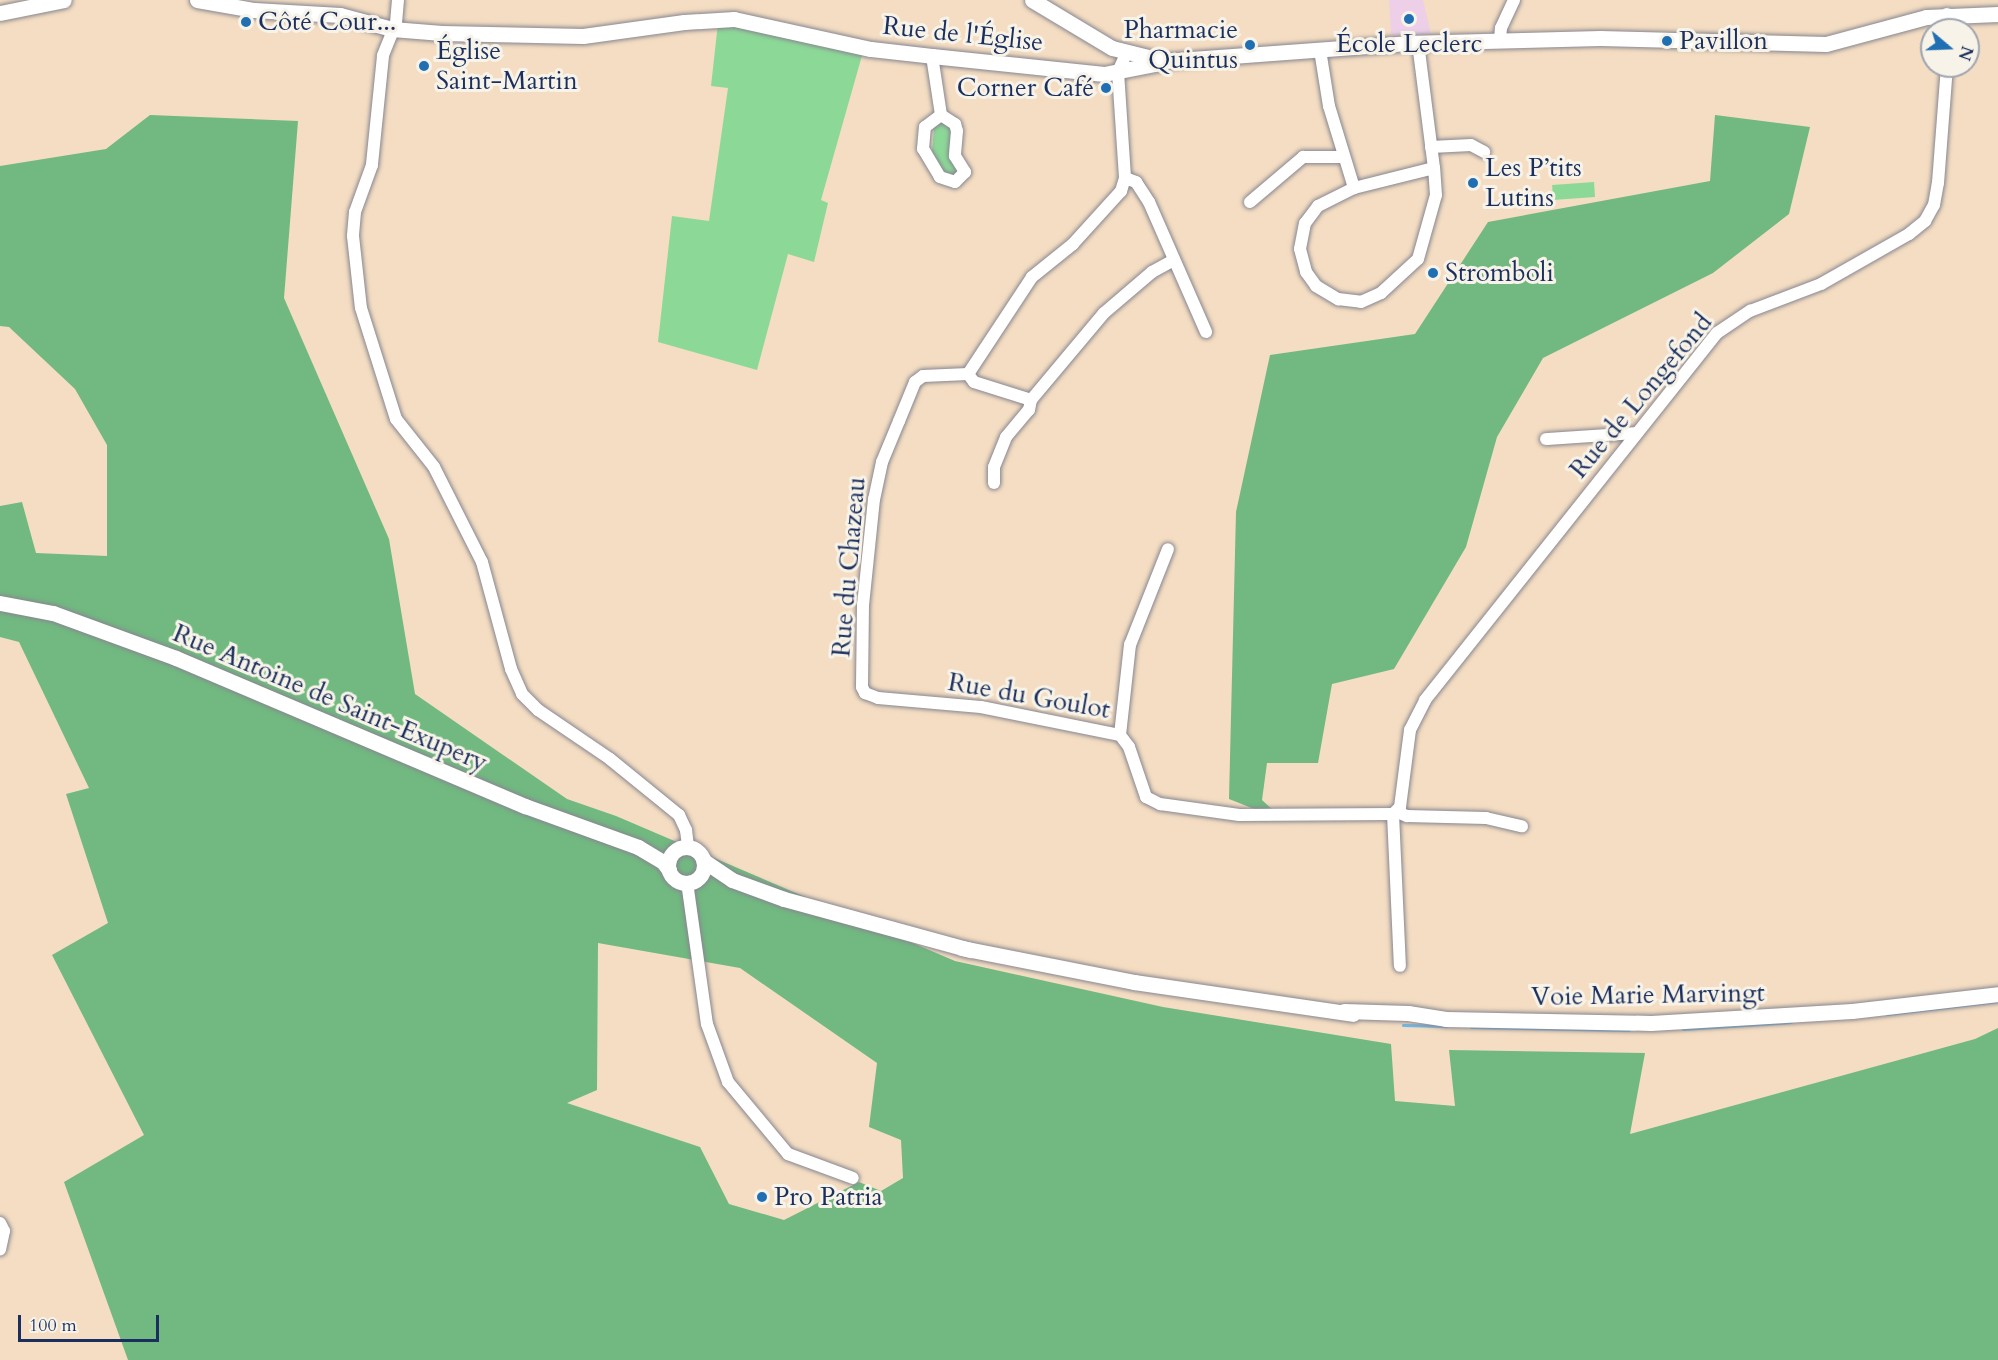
<!DOCTYPE html>
<meta charset="utf-8">
<style>
body{margin:0}
#map{position:relative;width:1998px;height:1360px;overflow:hidden;background:#f4ddc2;font-family:Cardo,serif}
div>[style]{position:absolute}
.built>*{inset:0;background:#edd0e8}
.green>*{inset:0;background:#8cd997;transform-origin:0 0}
.round{border-radius:50%}
.forest>*{inset:0;background:#71b980}
.stream>*{height:3px;margin:-1.5px;padding:0 1.5px;transform-origin:1.5px;border-radius:1.5px;background:#6ebae8}
.roads{filter:drop-shadow(0 0 2px #888690) drop-shadow(0 0 2px #888690)}
.minor>*{height:12px;margin:-6px;padding:0 6px;transform-origin:6px;border-radius:6px;background:#fff}
.major>*{height:15px;margin:-7.5px;padding:0 7.5px;transform-origin:7.5px;border-radius:7.5px;background:#fff}
.major>.ring{margin:-7.5px;padding:0;box-sizing:content-box;background:none;border:15px solid #fff;border-radius:50%}
.dots>*{width:16px;height:16px;translate:-50% -50%;box-sizing:border-box;border:3px solid #f7f3e8;border-radius:50%}
span{translate:-50% -50%;white-space:nowrap;text-align:center;line-height:1.15;-webkit-text-stroke:6px #f7f3e8;paint-order:stroke}
.poi-label{font-size:26px;color:#1b2f5e}
.left{translate:0 -50%;text-align:left}
.right{translate:-100% -50%;text-align:right}
.street-label{font-size:26px;color:#1b2f5e}
.north{position:absolute;left:1920px;top:18px;width:60px;height:60px;box-sizing:border-box;background:#f7f3e8;border:2px solid #9fa5b1;border-radius:50%;rotate:109deg;font-size:16px;font-weight:700;line-height:24px;text-align:center;color:#1b2f5e}
.north::after{content:'';display:block;margin:auto;width:21px;height:27px;background:#1f6fb2;clip-path:polygon(50% 0,100% 100%,50% 72%,0 100%)}
.scale{position:absolute;left:18px;top:1315px;width:141px;height:27px;box-sizing:border-box;border:3px solid #1b2f5e;border-top:0;padding-left:8px;font-size:18px;line-height:21px;white-space:nowrap;color:#1b2f5e;-webkit-text-stroke:4px #f7f3e8;paint-order:stroke}
</style>
<div id="map">
<div class="built">
<i style="clip-path:polygon(1389px 0,1423px 0,1431px 34px,1391px 35px)"></i>
</div>
<div class="green">
<i style="clip-path:polygon(718px 23px,863px 52px,821px 200px,828px 203px,814px 262px,788px 254px,757px 370px,658px 342px,672px 216px,709px 221px,728px 88px,711px 86px)"></i>
<i style="clip-path:polygon(940px 121px,951px 125px,959px 175px,945px 176px,926px 150px,932px 151px,934px 130px,929px 126px)"></i>
<i style="left:1594px;top:182px;width:15px;height:42px;rotate:86deg"></i>
<i class="round" style="left:1520px;top:191px;width:18px;height:18px"></i>
</div>
<div class="forest">
<i style="clip-path:polygon(evenodd,150px 115px,298px 121px,284px 298px,389px 539px,415px 694px,567px 799px,616px 816px,955px 961px,1163px 1007px,1391px 1044px,1395px 1101px,1455px 1106px,1449px 1050px,1645px 1053px,1630px 1134px,1975px 1039px,1998px 1028px,1998px 1360px,128px 1360px,64px 1182px,144px 1135px,52px 955px,108px 923px,66px 794px,89px 788px,19px 642px,0 637px,0 506px,22px 502px,36px 553px,107px 556px,107px 445px,75px 389px,9px 327px,0 326px,0 166px,106px 149px,150px 115px,598px 943px,740px 968px,877px 1063px,869px 1127px,901px 1140px,903px 1178px,881px 1191px,859px 1182px,784px 1220px,729px 1204px,700px 1147px,567px 1103px,597px 1090px,598px 943px)"></i>
<i style="clip-path:polygon(1715px 115px,1810px 127px,1789px 214px,1713px 273px,1543px 358px,1497px 437px,1466px 547px,1394px 669px,1332px 684px,1318px 763px,1267px 763px,1262px 800px,1285px 821px,1229px 799px,1236px 512px,1270px 355px,1415px 334px,1488px 222px,1710px 181px)"></i>
</div>
<div class="stream">
<i style="left:1887px;top:1014px;width:112px;rotate:-6.7deg"></i>
<i style="left:1403px;top:1025px;width:43px;rotate:1.3deg"></i>
<i style="left:1471px;top:1027px;width:158px;rotate:1.1deg"></i>
<i style="left:1683px;top:1029px;width:108px;rotate:-3.7deg"></i>
</div>
<div class="roads">
<div class="minor">
<i style="left:398px;top:0;width:23px;rotate:95deg"></i>
<i style="left:396px;top:23px;width:35px;rotate:112deg"></i>
<i style="left:383px;top:56px;width:110px;rotate:95.8deg"></i>
<i style="left:372px;top:165px;width:50px;rotate:109.9deg"></i>
<i style="left:355px;top:212px;width:24px;rotate:95deg"></i>
<i style="left:353px;top:236px;width:72px;rotate:83.7deg"></i>
<i style="left:361px;top:308px;width:116px;rotate:72.5deg"></i>
<i style="left:396px;top:419px;width:61px;rotate:51.6deg"></i>
<i style="left:434px;top:467px;width:106px;rotate:63.2deg"></i>
<i style="left:482px;top:562px;width:111px;rotate:74.8deg"></i>
<i style="left:511px;top:669px;width:27px;rotate:66deg"></i>
<i style="left:522px;top:694px;width:23px;rotate:45deg"></i>
<i style="left:538px;top:710px;width:87px;rotate:34.2deg"></i>
<i style="left:610px;top:759px;width:89px;rotate:39.1deg"></i>
<i style="left:679px;top:815px;width:17px;rotate:65deg"></i>
<i style="left:686px;top:830px;width:17px;rotate:83deg"></i>
<i style="left:1947px;top:14px;width:16px;rotate:83deg"></i>
<i style="left:1500px;top:41px;width:13px;rotate:-86deg"></i>
<i style="left:1501px;top:28px;width:31px;rotate:-65deg"></i>
<i style="left:1320px;top:50px;width:57px;rotate:80.9deg"></i>
<i style="left:1329px;top:106px;width:86px;rotate:73deg"></i>
<i style="left:1354px;top:188px;width:82px;rotate:-14deg"></i>
<i style="left:1434px;top:168px;width:126px;rotate:-97.3deg"></i>
<i style="left:1126px;top:54px;width:20px;rotate:114deg"></i>
<i style="left:1118px;top:72px;width:106px;rotate:86.2deg"></i>
<i style="left:1125px;top:178px;width:14px;rotate:107deg"></i>
<i style="left:1121px;top:191px;width:72px;rotate:132.2deg"></i>
<i style="left:1073px;top:244px;width:53px;rotate:141.2deg"></i>
<i style="left:1032px;top:277px;width:116px;rotate:123.4deg"></i>
<i style="left:968px;top:374px;width:45px;rotate:177.5deg"></i>
<i style="left:923px;top:376px;width:10px;rotate:143deg"></i>
<i style="left:915px;top:382px;width:42px;rotate:112.3deg"></i>
<i style="left:899px;top:421px;width:44px;rotate:112.5deg"></i>
<i style="left:882px;top:462px;width:38px;rotate:102deg"></i>
<i style="left:874px;top:499px;width:107px;rotate:95.9deg"></i>
<i style="left:863px;top:605px;width:82px;rotate:90.7deg"></i>
<i style="left:862px;top:687px;width:7px;rotate:63deg"></i>
<i style="left:865px;top:693px;width:14px;rotate:21deg"></i>
<i style="left:878px;top:698px;width:103px;rotate:5deg"></i>
<i style="left:981px;top:707px;width:142px;rotate:11.4deg"></i>
<i style="left:1120px;top:735px;width:15px;rotate:53deg"></i>
<i style="left:1129px;top:747px;width:53px;rotate:71.2deg"></i>
<i style="left:1146px;top:797px;width:16px;rotate:27deg"></i>
<i style="left:1160px;top:804px;width:80px;rotate:7.9deg"></i>
<i style="left:1239px;top:815px;width:154px;rotate:-0.4deg"></i>
<i style="left:932px;top:56px;width:60px;rotate:81.3deg"></i>
<i style="left:941px;top:115px;width:17px;rotate:33deg"></i>
<i style="left:955px;top:124px;width:7px;rotate:74deg"></i>
<i style="left:957px;top:131px;width:25px;rotate:95deg"></i>
<i style="left:955px;top:156px;width:19px;rotate:58deg"></i>
<i style="left:965px;top:172px;width:14px;rotate:135deg"></i>
<i style="left:955px;top:182px;width:16px;rotate:-162deg"></i>
<i style="left:940px;top:177px;width:33px;rotate:-121deg"></i>
<i style="left:923px;top:149px;width:22px;rotate:-85deg"></i>
<i style="left:925px;top:127px;width:20px;rotate:-37deg"></i>
<i style="left:1431px;top:147px;width:40px;rotate:-2.9deg"></i>
<i style="left:1471px;top:145px;width:15px;rotate:28deg"></i>
<i style="left:1125px;top:178px;width:12px;rotate:20deg"></i>
<i style="left:1136px;top:182px;width:24px;rotate:57deg"></i>
<i style="left:1149px;top:202px;width:142px;rotate:66.3deg"></i>
<i style="left:1354px;top:188px;width:40px;rotate:153.4deg"></i>
<i style="left:1318px;top:206px;width:21px;rotate:127deg"></i>
<i style="left:1305px;top:223px;width:26px;rotate:101deg"></i>
<i style="left:1300px;top:249px;width:24px;rotate:75deg"></i>
<i style="left:1306px;top:272px;width:17px;rotate:54deg"></i>
<i style="left:1316px;top:286px;width:26px;rotate:31deg"></i>
<i style="left:1338px;top:299px;width:23px;rotate:7deg"></i>
<i style="left:1361px;top:302px;width:22px;rotate:-24deg"></i>
<i style="left:1381px;top:293px;width:50px;rotate:-42.6deg"></i>
<i style="left:1418px;top:259px;width:66px;rotate:-74.3deg"></i>
<i style="left:1436px;top:195px;width:27px;rotate:-94deg"></i>
<i style="left:1250px;top:202px;width:70px;rotate:-40.3deg"></i>
<i style="left:1303px;top:157px;width:40px"></i>
<i style="left:968px;top:374px;width:10px;rotate:53deg"></i>
<i style="left:974px;top:382px;width:60px;rotate:17.5deg"></i>
<i style="left:1546px;top:439px;width:90px;rotate:-3.8deg"></i>
<i style="left:994px;top:483px;width:16px;rotate:-90deg"></i>
<i style="left:994px;top:467px;width:32px;rotate:-68deg"></i>
<i style="left:1006px;top:437px;width:35px;rotate:-50deg"></i>
<i style="left:1029px;top:410px;width:10px;rotate:-79deg"></i>
<i style="left:1031px;top:400px;width:114px;rotate:-50deg"></i>
<i style="left:1104px;top:313px;width:63px;rotate:-40.5deg"></i>
<i style="left:1152px;top:272px;width:25px;rotate:-29deg"></i>
<i style="left:1120px;top:735px;width:91px;rotate:-83.7deg"></i>
<i style="left:1130px;top:645px;width:103px;rotate:-68.4deg"></i>
<i style="left:1397px;top:812px;width:11px;rotate:22deg"></i>
<i style="left:1407px;top:816px;width:79px;rotate:1.5deg"></i>
<i style="left:1486px;top:818px;width:37px;rotate:13deg"></i>
<i style="left:1393px;top:814px;width:10px;rotate:-45deg"></i>
<i style="left:1400px;top:807px;width:78px;rotate:-82.6deg"></i>
<i style="left:1410px;top:730px;width:34px;rotate:-63deg"></i>
<i style="left:1425px;top:700px;width:469px;rotate:-51.5deg"></i>
<i style="left:1717px;top:333px;width:40px;rotate:-34deg"></i>
<i style="left:1750px;top:311px;width:76px;rotate:-20.8deg"></i>
<i style="left:1821px;top:284px;width:101px;rotate:-29.6deg"></i>
<i style="left:1909px;top:234px;width:21px;rotate:-39deg"></i>
<i style="left:1925px;top:221px;width:18px;rotate:-61deg"></i>
<i style="left:1934px;top:205px;width:22px;rotate:-80deg"></i>
<i style="left:1938px;top:183px;width:117px;rotate:-85.6deg"></i>
<i style="left:1393px;top:814px;width:152px;rotate:87.4deg"></i>
<i style="left:687px;top:882px;width:143px;rotate:82deg"></i>
<i style="left:707px;top:1024px;width:62px;rotate:70.1deg"></i>
<i style="left:728px;top:1082px;width:94px;rotate:50.2deg"></i>
<i style="left:788px;top:1154px;width:69px;rotate:20.3deg"></i>
<i style="left:0;top:1223px;width:9px;rotate:63deg"></i>
<i style="left:4px;top:1231px;width:19px;rotate:102deg"></i>
</div>
<div class="major">
<i style="left:197px;top:0;width:58px;rotate:10deg"></i>
<i style="left:254px;top:10px;width:86px;rotate:3.3deg"></i>
<i style="left:340px;top:15px;width:54px;rotate:15.1deg"></i>
<i style="left:392px;top:29px;width:50px;rotate:4.6deg"></i>
<i style="left:442px;top:33px;width:141px;rotate:1.2deg"></i>
<i style="left:583px;top:36px;width:102px;rotate:-7.9deg"></i>
<i style="left:684px;top:22px;width:50px;rotate:-3.4deg"></i>
<i style="left:734px;top:19px;width:140px;rotate:12.4deg"></i>
<i style="left:871px;top:49px;width:61px;rotate:6.5deg"></i>
<i style="left:932px;top:56px;width:173px;rotate:6deg"></i>
<i style="left:1104px;top:74px;width:56px;rotate:-11.3deg"></i>
<i style="left:1032px;top:0;width:93px;rotate:31deg"></i>
<i style="left:1112px;top:48px;width:54px;rotate:14deg"></i>
<i style="left:1164px;top:61px;width:244px;rotate:-4.2deg"></i>
<i style="left:1407px;top:43px;width:193px;rotate:-1.5deg"></i>
<i style="left:1600px;top:38px;width:226px;rotate:1.5deg"></i>
<i style="left:1826px;top:44px;width:104px;rotate:-15.1deg"></i>
<i style="left:1926px;top:17px;width:72px;rotate:-2.4deg"></i>
<i style="left:0;top:13px;width:65px;rotate:-11.5deg"></i>
<i style="left:0;top:603px;width:54px;rotate:10.7deg"></i>
<i style="left:53px;top:613px;width:131px;rotate:20.1deg"></i>
<i style="left:176px;top:658px;width:379px;rotate:23deg"></i>
<i style="left:525px;top:806px;width:120px;rotate:19.9deg"></i>
<i style="left:638px;top:847px;width:29px;rotate:31deg"></i>
<i style="left:663px;top:862px;width:10px;rotate:53deg"></i>
<i class="ring" style="left:668px;top:847px;width:21px;height:21px"></i>
<i style="left:704px;top:861px;width:34px;rotate:34deg"></i>
<i style="left:732px;top:880px;width:55px;rotate:20.1deg"></i>
<i style="left:784px;top:899px;width:193px;rotate:15.3deg"></i>
<i style="left:962px;top:948px;width:175px;rotate:11.2deg"></i>
<i style="left:1134px;top:982px;width:221px;rotate:8.3deg"></i>
<i style="left:1344px;top:1011px;width:64px;rotate:1.8deg"></i>
<i style="left:1408px;top:1013px;width:38px;rotate:9deg"></i>
<i style="left:1446px;top:1019px;width:205px;rotate:1.1deg"></i>
<i style="left:1651px;top:1023px;width:201px;rotate:-3.4deg"></i>
<i style="left:1852px;top:1011px;width:147px;rotate:-6.6deg"></i>
</div>
</div>
<div class="dots">
<i style="left:1409px;top:19px;background:#1f6fb2"></i>
<i style="left:246px;top:22px;background:#1f6fb2"></i>
<i style="left:1667px;top:41px;background:#1f6fb2"></i>
<i style="left:1250px;top:45px;background:#1f6fb2"></i>
<i style="left:424px;top:66px;background:#1f6fb2"></i>
<i style="left:1106px;top:88px;background:#1f6fb2"></i>
<i style="left:1473px;top:183px;background:#1f6fb2"></i>
<i style="left:1433px;top:273px;background:#1f6fb2"></i>
<i style="left:762px;top:1197px;background:#1f6fb2"></i>
</div>
<div class="poi-label">
<span class="left" style="left:258px;top:22px">Côté Cour...</span>
<span class="right" style="left:1238px;top:45px">Pharmacie<br>Quintus</span>
<span class="left" style="left:1679px;top:41px">Pavillon</span>
<span style="left:1409px;top:44px">École Leclerc</span>
<span class="left" style="left:436px;top:66px">Église<br>Saint-Martin</span>
<span class="right" style="left:1094px;top:88px">Corner Café</span>
<span class="left" style="left:1485px;top:183px">Les P’tits<br>Lutins</span>
<span class="left" style="left:1445px;top:273px">Stromboli</span>
<span class="left" style="left:774px;top:1197px">Pro Patria</span>
</div>
<div class="street-label">
<span style="left:963px;top:34px;rotate:6deg">Rue de l'Église</span>
<span style="left:1641px;top:396px;rotate:-50deg">Rue de Longefond</span>
<span style="left:849px;top:567px;rotate:-85deg">Rue du Chazeau</span>
<span style="left:1029px;top:696px;rotate:10deg">Rue du Goulot</span>
<span style="left:330px;top:698px;rotate:23deg">Rue Antoine de Saint-Exupery</span>
<span style="left:1648px;top:995px;rotate:-1deg">Voie Marie Marvingt</span>
</div>
<div class="north">N</div>
<div class="scale">100 m</div>
</div>
